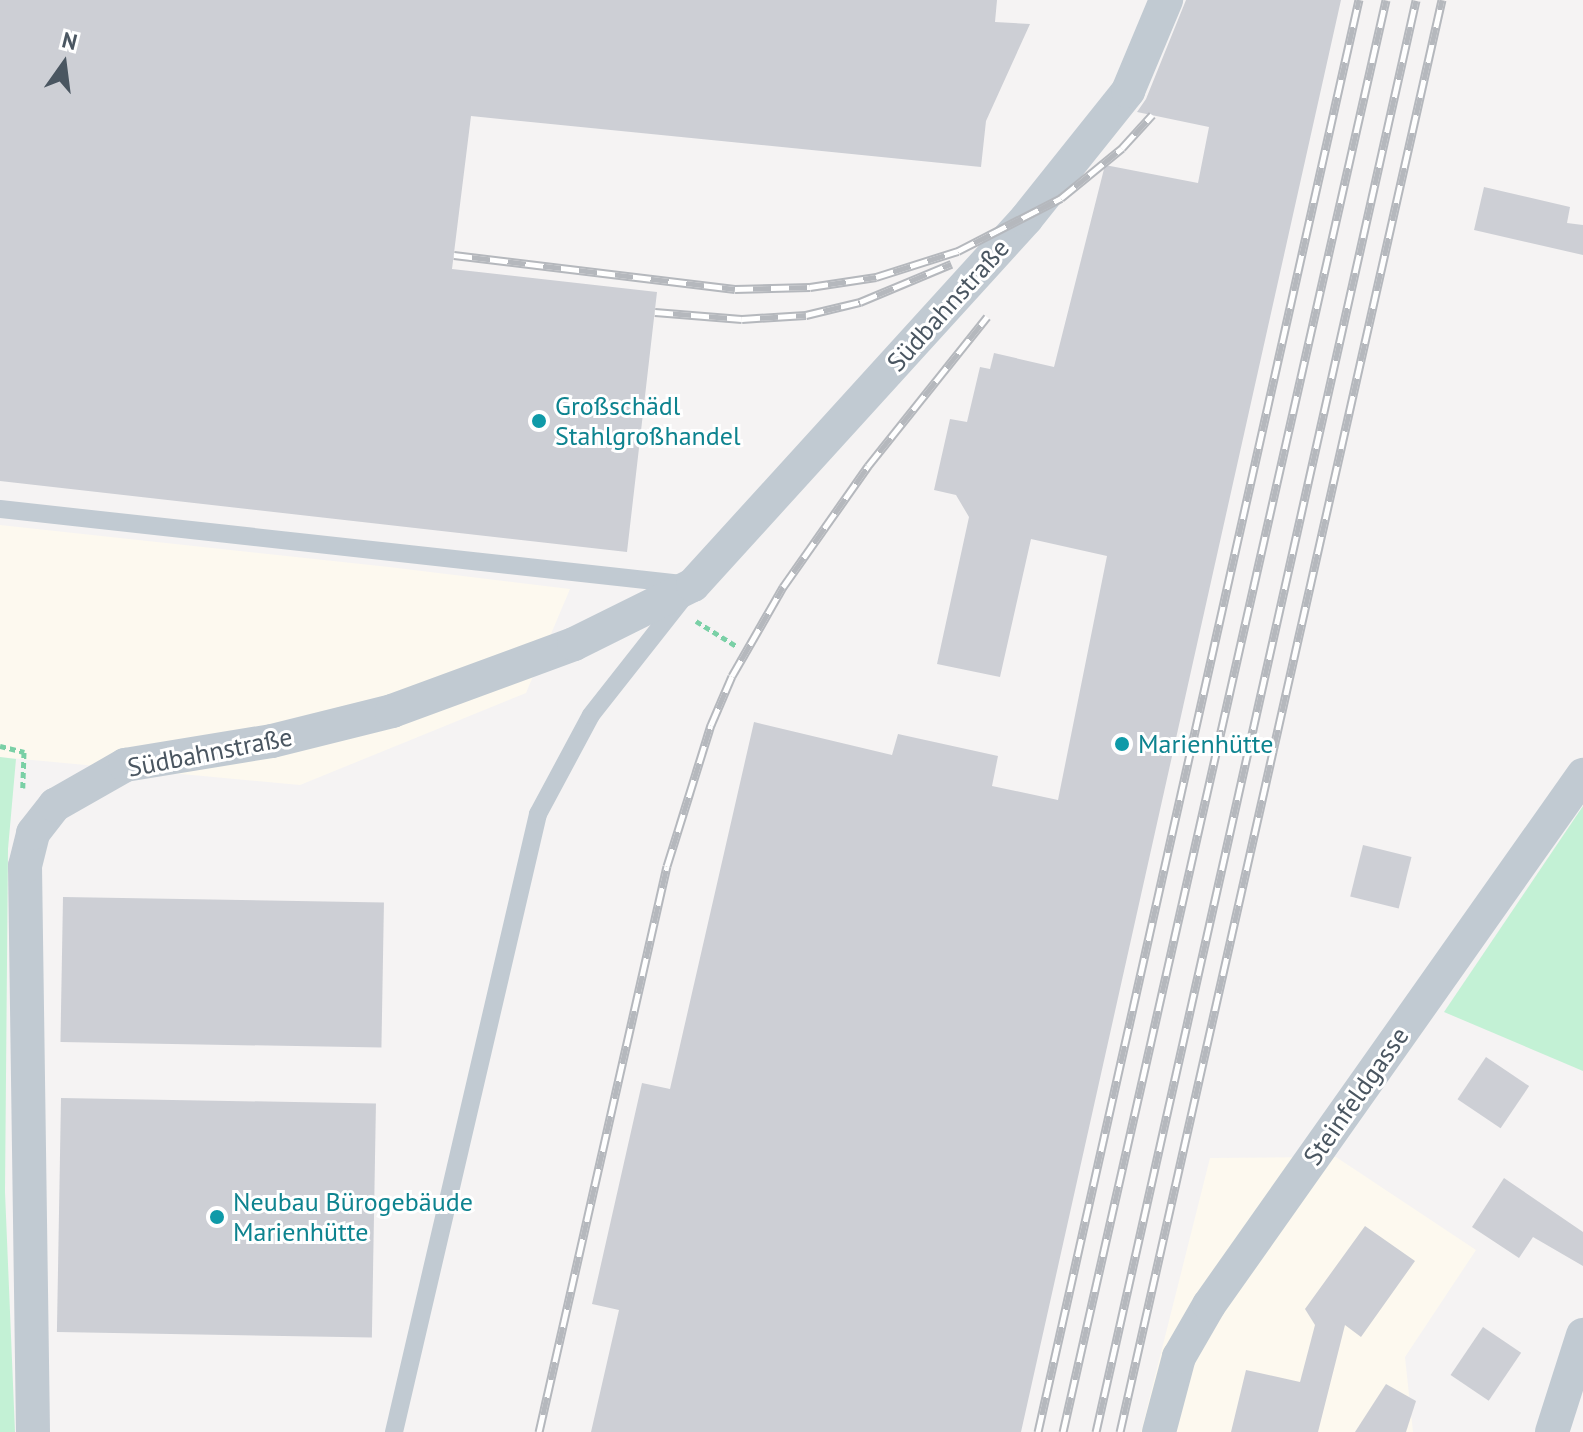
<!DOCTYPE html>
<meta charset="utf-8">
<style>
body{margin:0}
#map{position:relative;width:1583px;height:1432px;overflow:hidden;background:#f5f3f3;font-family:"PT Sans",sans-serif}
div>[style]{position:absolute}
.commercial>*{inset:0;background:#fdf9ef}
.green>*{inset:0;background:#c3f1d5}
.building>*{inset:0;background:#cdcfd5;transform-origin:0 0}
.path>*{height:5px;margin-top:-2.5px;transform-origin:0;background:repeating-linear-gradient(90deg,#7ad0a6 0 6px,transparent 0 10px)}
.lane>*{height:18px;margin:-9px;padding:0 9px;transform-origin:9px;border-radius:9px;background:#c1cad2}
.street>*{height:34px;margin:-17px;padding:0 17px;transform-origin:17px;border-radius:17px;background:#c1cad2}
.rail>*{height:9px;margin-top:-4.5px;transform-origin:0;background:repeating-linear-gradient(90deg,#fff 0 18px,#b5b8bd 0 36px);box-sizing:border-box;border-block:2px solid #b5b8bd}
.dots>*{width:22px;height:22px;translate:-50% -50%;box-sizing:border-box;border:4px solid #fff;border-radius:50%}
span{translate:-50% -50%;white-space:nowrap;text-align:center;line-height:1.15;-webkit-text-stroke:6px #fff;paint-order:stroke}
.street-label{font-size:26px;color:#4a5661}
.culture-label{font-size:26px;color:#0d838f}
.left{translate:0 -50%;text-align:left}
.north{position:absolute;left:24px;top:24px;width:80px;height:80px;-webkit-text-stroke:6px #fff;paint-order:stroke;rotate:14deg;font-size:22px;font-weight:700;line-height:32px;text-align:center;color:#4a5661}
.north::after{content:'';display:block;margin:auto;width:28px;height:36px;background:#4a5661;clip-path:polygon(50% 0,100% 100%,50% 72%,0 100%)}
</style>
<div id="map">
<div class="commercial">
<i style="clip-path:polygon(0 525px,389px 567px,570px 589px,526px 693px,300px 785px,0 757px)"></i>
<i style="clip-path:polygon(1336px 1157px,1476px 1250px,1405px 1357px,1413px 1432px,1141px 1432px,1210px 1158px)"></i>
</div>
<div class="green">
<i style="clip-path:polygon(0 757px,16px 759px,8px 849px,5px 1192px,15px 1432px,0 1432px)"></i>
<i style="clip-path:polygon(1583px 806px,1583px 1071px,1444px 1012px)"></i>
</div>
<div class="building">
<i style="clip-path:polygon(0 0,997px 0,995px 22px,1030px 24px,986px 121px,981px 167px,471px 116px,452px 269px,657px 292px,627px 552px,0 481px)"></i>
<i style="clip-path:polygon(1186px 0,1341px 0,1021px 1432px,591px 1432px,619px 1310px,592px 1304px,642px 1083px,670px 1089px,754px 722px,892px 755px,898px 734px,998px 756px,992px 786px,1058px 800px,1107px 556px,1031px 539px,1000px 677px,937px 664px,969px 517px,956px 495px,934px 490px,950px 419px,967px 422px,980px 367px,990px 369px,994px 353px,1054px 367px,1105px 165px,1198px 183px,1209px 127px,1137px 112px,1146px 99px)"></i>
<i style="clip-path:polygon(1484px 187px,1570px 207px,1567px 223px,1583px 225px,1583px 255px,1474px 230px)"></i>
<i style="left:1363px;top:845px;width:50px;height:53px;rotate:14deg"></i>
<i style="left:63px;top:897px;width:321px;height:145px;rotate:1deg"></i>
<i style="left:1486px;top:1057px;width:52px;height:51px;rotate:34deg"></i>
<i style="left:61px;top:1098px;width:315px;height:234px;rotate:1deg"></i>
<i style="clip-path:polygon(1504px 1178px,1583px 1232px,1583px 1266px,1533px 1237px,1519px 1258px,1472px 1227px)"></i>
<i style="clip-path:polygon(1365px 1226px,1415px 1261px,1361px 1337px,1345px 1325px,1318px 1432px,1231px 1432px,1246px 1370px,1300px 1382px,1315px 1325px,1305px 1309px)"></i>
<i style="left:1483px;top:1327px;width:46px;height:58px;rotate:34deg"></i>
<i style="clip-path:polygon(1386px 1384px,1416px 1401px,1406px 1432px,1355px 1432px)"></i>
</div>
<div class="path">
<i style="left:696px;top:621px;width:49px;rotate:31.8deg"></i>
<i style="left:0;top:746px;width:25px;rotate:14deg"></i>
<i style="left:24px;top:752px;width:36px;rotate:92deg"></i>
</div>
<div class="lane">
<i style="left:0;top:509px;width:686px;rotate:6.28deg"></i>
<i style="left:394px;top:1432px;width:635px;rotate:-76.88deg"></i>
<i style="left:538px;top:814px;width:112px;rotate:-61.8deg"></i>
<i style="left:591px;top:715px;width:150px;rotate:-51.8deg"></i>
</div>
<div class="street">
<i style="left:33px;top:1432px;width:566px;rotate:-90.81deg"></i>
<i style="left:25px;top:866px;width:34px;rotate:-76deg"></i>
<i style="left:33px;top:833px;width:36px;rotate:-52deg"></i>
<i style="left:55px;top:805px;width:81px;rotate:-29.7deg"></i>
<i style="left:125px;top:765px;width:149px;rotate:-9.3deg"></i>
<i style="left:272px;top:741px;width:124px;rotate:-14deg"></i>
<i style="left:392px;top:711px;width:194px;rotate:-20.2deg"></i>
<i style="left:574px;top:644px;width:133px;rotate:-26.4deg"></i>
<i style="left:693px;top:585px;width:495px;rotate:-47.7deg"></i>
<i style="left:1026px;top:219px;width:164px;rotate:-51.4deg"></i>
<i style="left:1128px;top:91px;width:99px;rotate:-67.3deg"></i>
<i style="left:1159px;top:1432px;width:78px;rotate:-75.1deg"></i>
<i style="left:1179px;top:1357px;width:60px;rotate:-60deg"></i>
<i style="left:1209px;top:1305px;width:649px;rotate:-54.79deg"></i>
<i style="left:1552px;top:1432px;width:102px;rotate:-72.3deg"></i>
</div>
<div class="rail">
<i style="left:454px;top:255px;width:283px;rotate:6.9deg"></i>
<i style="left:735px;top:289px;width:75px;rotate:-1.5deg"></i>
<i style="left:810px;top:287px;width:67px;rotate:-8.6deg"></i>
<i style="left:876px;top:277px;width:86px;rotate:-17.6deg"></i>
<i style="left:958px;top:251px;width:116px;rotate:-27.2deg"></i>
<i style="left:1061px;top:198px;width:79px;rotate:-39.3deg"></i>
<i style="left:1122px;top:148px;width:45px;rotate:-47.7deg"></i>
<i style="left:655px;top:312px;width:87px;rotate:4.6deg"></i>
<i style="left:742px;top:319px;width:64px;rotate:-3.6deg"></i>
<i style="left:806px;top:315px;width:56px;rotate:-13.5deg"></i>
<i style="left:860px;top:302px;width:99px;rotate:-22.7deg"></i>
<i style="left:539px;top:1432px;width:580px;rotate:-77.26deg"></i>
<i style="left:667px;top:866px;width:148px;rotate:-72.7deg"></i>
<i style="left:711px;top:725px;width:53px;rotate:-66.8deg"></i>
<i style="left:732px;top:676px;width:103px;rotate:-60.2deg"></i>
<i style="left:783px;top:587px;width:148px;rotate:-54.9deg"></i>
<i style="left:868px;top:466px;width:191px;rotate:-51.4deg"></i>
<i style="left:1038px;top:1432px;width:1468px;rotate:-77.37deg"></i>
<i style="left:1063px;top:1432px;width:1468px;rotate:-77.29deg"></i>
<i style="left:1096px;top:1432px;width:1467px;rotate:-77.4deg"></i>
<i style="left:1120px;top:1432px;width:1468px;rotate:-77.33deg"></i>
</div>
<div class="dots">
<i style="left:539px;top:421px;background:#0f9aa8"></i>
<i style="left:1122px;top:744px;background:#0f9aa8"></i>
<i style="left:217px;top:1217px;background:#0f9aa8"></i>
</div>
<div class="street-label">
<span style="left:948px;top:305px;rotate:-48deg">Südbahnstraße</span>
<span style="left:210px;top:752px;rotate:-11deg">Südbahnstraße</span>
<span style="left:1356px;top:1096px;rotate:-55deg">Steinfeldgasse</span>
</div>
<div class="culture-label">
<span class="left" style="left:555px;top:421px">Großschädl<br>Stahlgroßhandel</span>
<span class="left" style="left:1138px;top:744px">Marienhütte</span>
<span class="left" style="left:233px;top:1217px">Neubau Bürogebäude<br>Marienhütte</span>
</div>
<div class="north">N</div>
</div>
